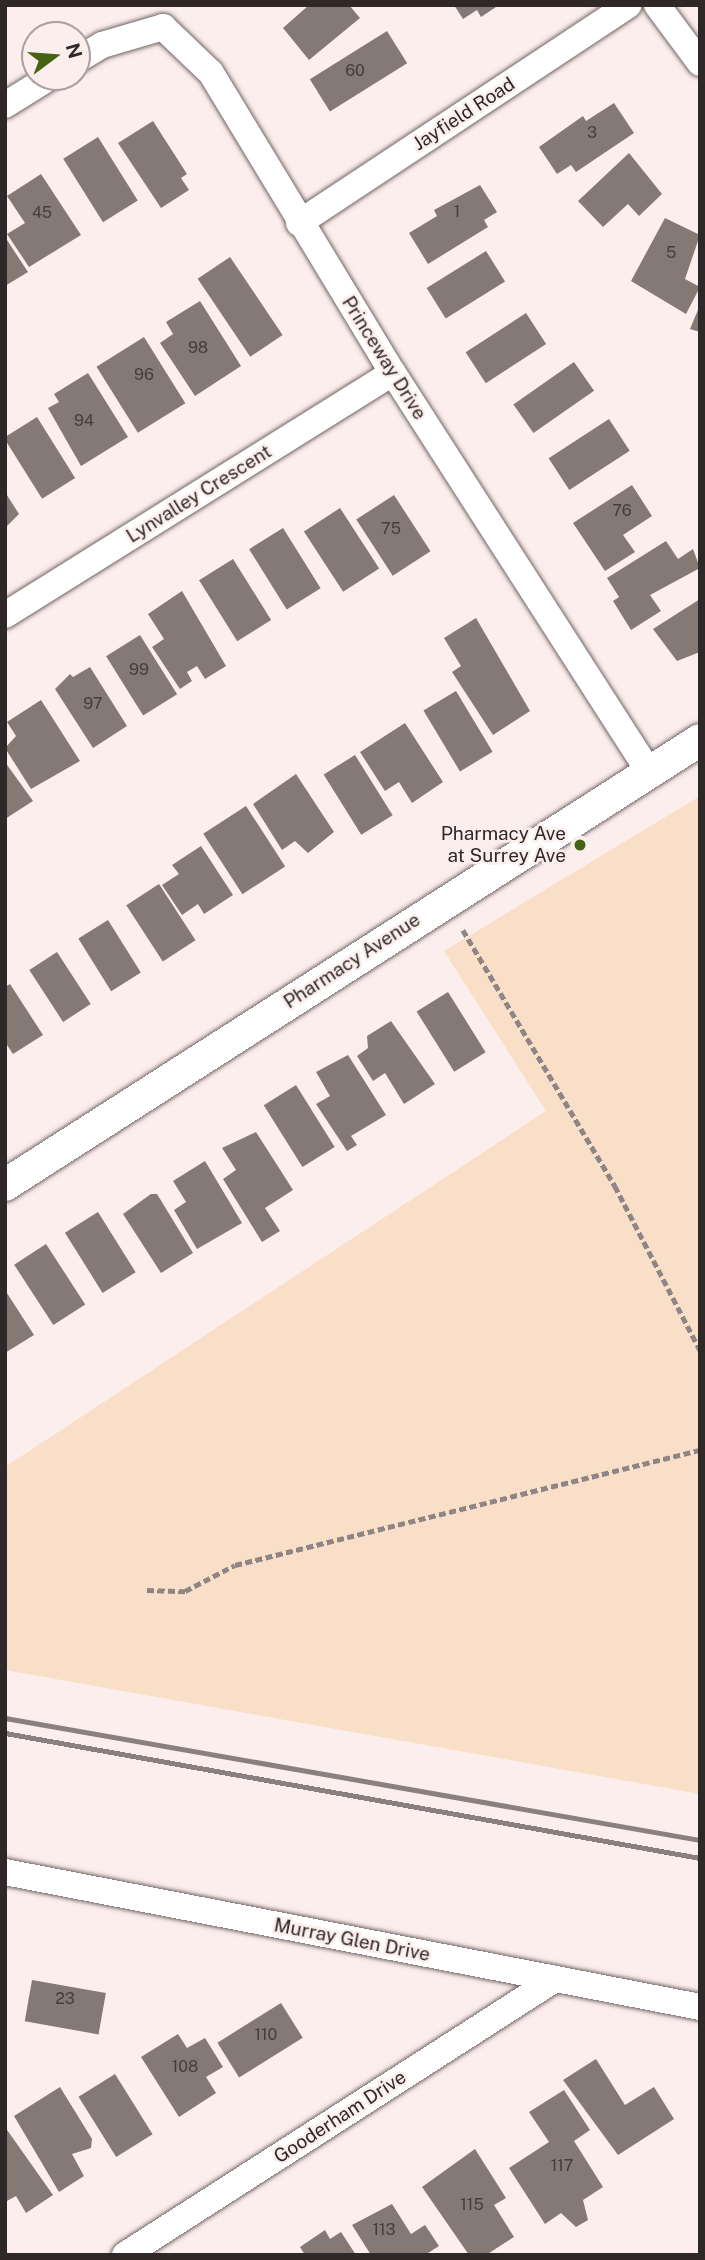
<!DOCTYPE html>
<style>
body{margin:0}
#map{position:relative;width:705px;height:2260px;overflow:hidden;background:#fceeed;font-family:"Public Sans",sans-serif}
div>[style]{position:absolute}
.green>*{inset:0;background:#fadfc8}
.building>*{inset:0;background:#847975;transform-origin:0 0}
.path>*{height:4.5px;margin-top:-2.25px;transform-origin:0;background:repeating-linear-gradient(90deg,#8e8584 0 7px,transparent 0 10.5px)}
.roads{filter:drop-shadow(0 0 2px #716565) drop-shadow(0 0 2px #716565)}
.minor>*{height:26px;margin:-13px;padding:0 13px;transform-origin:13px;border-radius:13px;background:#fff}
.tertiary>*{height:32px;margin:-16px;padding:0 16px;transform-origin:16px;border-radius:16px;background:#fff}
.rail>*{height:5px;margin:-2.5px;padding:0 2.5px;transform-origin:2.5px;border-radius:2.5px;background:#89807f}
.dots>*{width:19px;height:19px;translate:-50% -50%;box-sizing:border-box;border:4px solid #fceeed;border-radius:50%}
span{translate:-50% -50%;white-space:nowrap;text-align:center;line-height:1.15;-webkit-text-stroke:5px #fceeed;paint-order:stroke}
.number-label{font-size:16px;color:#443d3b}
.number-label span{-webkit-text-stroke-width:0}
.street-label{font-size:19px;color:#2e2928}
.poi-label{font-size:19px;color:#2e2928}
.right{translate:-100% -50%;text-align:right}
.frame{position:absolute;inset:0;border:7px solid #2e2928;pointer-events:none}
.north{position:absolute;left:21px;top:21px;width:70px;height:70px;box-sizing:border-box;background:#fceeed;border:2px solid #aa9f9e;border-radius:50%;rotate:74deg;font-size:19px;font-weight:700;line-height:28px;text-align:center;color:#2e2928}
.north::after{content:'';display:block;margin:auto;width:24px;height:32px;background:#466315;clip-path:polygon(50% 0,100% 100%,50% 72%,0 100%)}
</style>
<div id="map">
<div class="green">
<i style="clip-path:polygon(700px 796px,700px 1794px,5px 1670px,5px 1467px,546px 1111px,444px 951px)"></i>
</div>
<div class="building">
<i style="clip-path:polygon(349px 5px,360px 18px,309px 60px,283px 28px,309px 5px)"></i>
<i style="clip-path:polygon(454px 5px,499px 5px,481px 17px,477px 10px,463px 19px)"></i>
<i style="left:387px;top:31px;width:38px;height:91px;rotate:58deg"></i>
<i style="clip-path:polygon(614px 103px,634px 133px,576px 172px,571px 165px,557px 174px,539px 147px,583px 116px,586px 121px)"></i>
<i style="clip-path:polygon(153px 121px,187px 174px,181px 178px,189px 190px,161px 208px,118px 143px)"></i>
<i style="left:98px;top:137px;width:75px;height:41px;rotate:58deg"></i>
<i style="clip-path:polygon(629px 153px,662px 194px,639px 216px,628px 204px,603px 227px,578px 201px)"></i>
<i style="clip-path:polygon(41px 174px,81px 235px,29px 267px,7px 234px,25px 223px,7px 196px)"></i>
<i style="clip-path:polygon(480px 185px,497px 212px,484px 220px,488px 227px,428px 264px,409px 233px,437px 216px,434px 210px)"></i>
<i style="clip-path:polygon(665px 218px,700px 235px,685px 279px,700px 287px,686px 314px,631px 281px)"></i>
<i style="clip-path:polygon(5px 237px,28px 272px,5px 286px)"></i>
<i style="left:486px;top:251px;width:36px;height:70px;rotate:58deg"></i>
<i style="left:230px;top:257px;width:94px;height:39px;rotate:56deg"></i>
<i style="clip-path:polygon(200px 301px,241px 366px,195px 396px,160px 343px,173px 334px,166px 322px)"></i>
<i style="clip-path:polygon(700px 305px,700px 332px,690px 329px)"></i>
<i style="left:526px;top:313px;width:37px;height:72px;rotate:57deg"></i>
<i style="left:144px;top:337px;width:78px;height:56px;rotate:58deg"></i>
<i style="left:574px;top:362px;width:35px;height:74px;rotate:55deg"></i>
<i style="clip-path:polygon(88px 373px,128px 437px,81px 466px,48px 408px,59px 402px,54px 394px)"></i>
<i style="left:37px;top:417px;width:72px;height:39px;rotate:58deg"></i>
<i style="left:609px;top:419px;width:38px;height:72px;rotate:57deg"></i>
<i style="clip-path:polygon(632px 485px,652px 516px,623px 535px,635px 552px,605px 571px,573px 523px)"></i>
<i style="clip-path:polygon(5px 492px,19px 514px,5px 528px)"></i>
<i style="left:394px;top:495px;width:67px;height:45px;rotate:57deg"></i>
<i style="left:340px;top:508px;width:72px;height:43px;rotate:57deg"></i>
<i style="left:283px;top:528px;width:71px;height:40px;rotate:58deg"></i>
<i style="clip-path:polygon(666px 541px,678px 559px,693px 549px,700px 568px,650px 595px,661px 611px,631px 630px,613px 601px,619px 597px,607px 578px)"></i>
<i style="left:233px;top:559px;width:72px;height:40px;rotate:58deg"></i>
<i style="clip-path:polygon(182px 591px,226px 666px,205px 679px,197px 666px,187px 672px,192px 681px,180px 689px,152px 647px,164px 639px,148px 614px)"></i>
<i style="clip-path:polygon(700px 599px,700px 652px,677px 661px,653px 629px)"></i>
<i style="clip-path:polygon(476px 618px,530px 711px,493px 735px,452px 672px,461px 666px,444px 638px)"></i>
<i style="left:140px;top:635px;width:70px;height:40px;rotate:58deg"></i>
<i style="clip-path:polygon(90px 667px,127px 726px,93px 748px,55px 689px,70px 674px,73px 677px)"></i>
<i style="left:456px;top:691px;width:71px;height:38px;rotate:59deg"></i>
<i style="clip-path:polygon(41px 700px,80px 761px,31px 789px,5px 748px,16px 736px,7px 722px)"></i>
<i style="clip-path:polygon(405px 723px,443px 782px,412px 803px,399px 782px,385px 791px,360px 752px)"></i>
<i style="left:355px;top:755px;width:71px;height:37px;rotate:58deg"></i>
<i style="clip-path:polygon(5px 762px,33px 801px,5px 819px)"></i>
<i style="clip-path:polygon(296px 774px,334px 832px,308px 853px,295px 841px,282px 850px,253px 804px)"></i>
<i style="left:246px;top:806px;width:72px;height:51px;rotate:57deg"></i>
<i style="clip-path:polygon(201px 846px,233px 895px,204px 914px,198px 904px,182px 915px,162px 885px,179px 874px,172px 865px)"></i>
<i style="left:159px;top:884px;width:67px;height:39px;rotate:57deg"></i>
<i style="left:108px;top:920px;width:62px;height:35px;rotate:58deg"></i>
<i style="left:57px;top:952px;width:62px;height:33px;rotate:57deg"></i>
<i style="clip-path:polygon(10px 984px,43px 1035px,13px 1054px,5px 1042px,5px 987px)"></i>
<i style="left:448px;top:992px;width:71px;height:37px;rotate:58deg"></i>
<i style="clip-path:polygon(391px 1021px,435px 1084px,404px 1104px,385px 1073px,373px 1081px,357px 1056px,368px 1048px,367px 1036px)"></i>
<i style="clip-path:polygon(348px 1055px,386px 1115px,351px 1136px,357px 1145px,347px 1151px,316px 1104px,330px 1096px,316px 1072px)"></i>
<i style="left:296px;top:1085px;width:73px;height:38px;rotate:58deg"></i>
<i style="clip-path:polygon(256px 1132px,293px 1190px,265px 1208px,280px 1231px,262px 1242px,223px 1179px,236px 1170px,222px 1148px)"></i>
<i style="clip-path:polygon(205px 1161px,242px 1223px,197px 1249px,174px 1210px,186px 1202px,173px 1181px)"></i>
<i style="clip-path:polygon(151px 1194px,157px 1194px,193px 1253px,161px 1273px,123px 1214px)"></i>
<i style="left:98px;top:1212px;width:71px;height:39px;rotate:58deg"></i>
<i style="left:46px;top:1244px;width:72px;height:38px;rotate:57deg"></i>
<i style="clip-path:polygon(5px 1290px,34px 1335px,5px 1353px)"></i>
<i style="left:32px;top:1980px;width:75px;height:42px;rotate:10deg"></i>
<i style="left:281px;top:2003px;width:41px;height:75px;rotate:58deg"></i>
<i style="clip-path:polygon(178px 2034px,187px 2048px,205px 2038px,223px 2067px,206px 2077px,216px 2093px,179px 2117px,141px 2057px)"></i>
<i style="clip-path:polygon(596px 2059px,625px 2105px,654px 2087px,674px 2119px,618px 2155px,563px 2080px)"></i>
<i style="left:115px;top:2074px;width:71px;height:43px;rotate:58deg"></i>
<i style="clip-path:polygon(60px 2087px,92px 2139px,91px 2148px,72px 2154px,84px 2176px,59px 2192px,14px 2116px)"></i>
<i style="clip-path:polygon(564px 2090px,590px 2130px,574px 2141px,603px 2187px,583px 2200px,588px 2220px,576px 2227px,561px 2213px,545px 2224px,509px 2168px,549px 2142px,529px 2112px)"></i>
<i style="clip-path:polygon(5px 2127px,53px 2195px,26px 2213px,16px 2196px,5px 2202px)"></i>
<i style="clip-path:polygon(475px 2149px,506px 2198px,494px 2205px,514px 2237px,486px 2255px,469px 2255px,422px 2187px)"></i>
<i style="clip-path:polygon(392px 2204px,411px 2234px,425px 2225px,439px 2246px,425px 2255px,371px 2255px,352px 2225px)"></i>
<i style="clip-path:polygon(325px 2230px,330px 2239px,341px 2232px,356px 2255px,305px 2255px,300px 2247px)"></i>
</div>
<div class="path">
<i style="left:463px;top:930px;width:298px;rotate:59.3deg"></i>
<i style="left:615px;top:1186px;width:185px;rotate:62.6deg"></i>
<i style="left:147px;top:1590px;width:38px;rotate:2deg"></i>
<i style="left:185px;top:1591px;width:56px;rotate:-27.5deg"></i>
<i style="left:235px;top:1565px;width:479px;rotate:-13.9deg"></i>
</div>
<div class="roads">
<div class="minor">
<i style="left:657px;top:5px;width:72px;rotate:53.4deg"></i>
<i style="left:77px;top:60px;width:29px;rotate:-31deg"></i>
<i style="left:102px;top:45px;width:64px;rotate:-16.4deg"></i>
<i style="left:163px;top:27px;width:66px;rotate:43.8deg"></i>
<i style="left:211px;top:73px;width:351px;rotate:58.8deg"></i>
<i style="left:393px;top:373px;width:474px;rotate:57.3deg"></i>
<i style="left:5px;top:105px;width:53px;rotate:-31.9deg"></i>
<i style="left:299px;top:223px;width:395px;rotate:-33.5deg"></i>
<i style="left:5px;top:615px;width:457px;rotate:-32deg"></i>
<i style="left:5px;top:1872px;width:708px;rotate:10.99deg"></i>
<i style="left:125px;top:2255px;width:511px;rotate:-32.69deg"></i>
</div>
<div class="tertiary">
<i style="left:5px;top:1185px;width:825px;rotate:-32.63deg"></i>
</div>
</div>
<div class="rail">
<i style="left:5px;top:1718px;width:706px;rotate:9.96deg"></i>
<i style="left:5px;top:1733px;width:706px;rotate:10.2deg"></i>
</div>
<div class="dots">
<i style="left:580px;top:845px;background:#466315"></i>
</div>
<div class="number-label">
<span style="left:355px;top:71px">60</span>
<span style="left:592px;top:133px">3</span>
<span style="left:457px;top:212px">1</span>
<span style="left:42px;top:213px">45</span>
<span style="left:671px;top:253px">5</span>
<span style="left:198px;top:348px">98</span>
<span style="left:144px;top:375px">96</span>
<span style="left:84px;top:421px">94</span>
<span style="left:622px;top:511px">76</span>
<span style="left:391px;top:529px">75</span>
<span style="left:139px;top:670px">99</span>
<span style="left:93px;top:704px">97</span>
<span style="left:65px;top:1999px">23</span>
<span style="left:266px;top:2035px">110</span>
<span style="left:185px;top:2067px">108</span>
<span style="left:562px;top:2166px">117</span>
<span style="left:472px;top:2205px">115</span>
<span style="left:384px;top:2230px">113</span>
</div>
<div class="street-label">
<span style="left:464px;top:114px;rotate:-33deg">Jayfield Road</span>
<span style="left:384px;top:358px;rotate:58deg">Princeway Drive</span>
<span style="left:199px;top:494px;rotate:-32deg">Lynvalley Crescent</span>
<span style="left:352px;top:961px;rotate:-33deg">Pharmacy Avenue</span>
<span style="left:352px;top:1940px;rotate:11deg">Murray Glen Drive</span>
<span style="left:340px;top:2117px;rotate:-33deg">Gooderham Drive</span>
</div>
<div class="poi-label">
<span class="right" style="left:566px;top:845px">Pharmacy Ave<br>at Surrey Ave</span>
</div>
<div class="frame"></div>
<div class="north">N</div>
</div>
